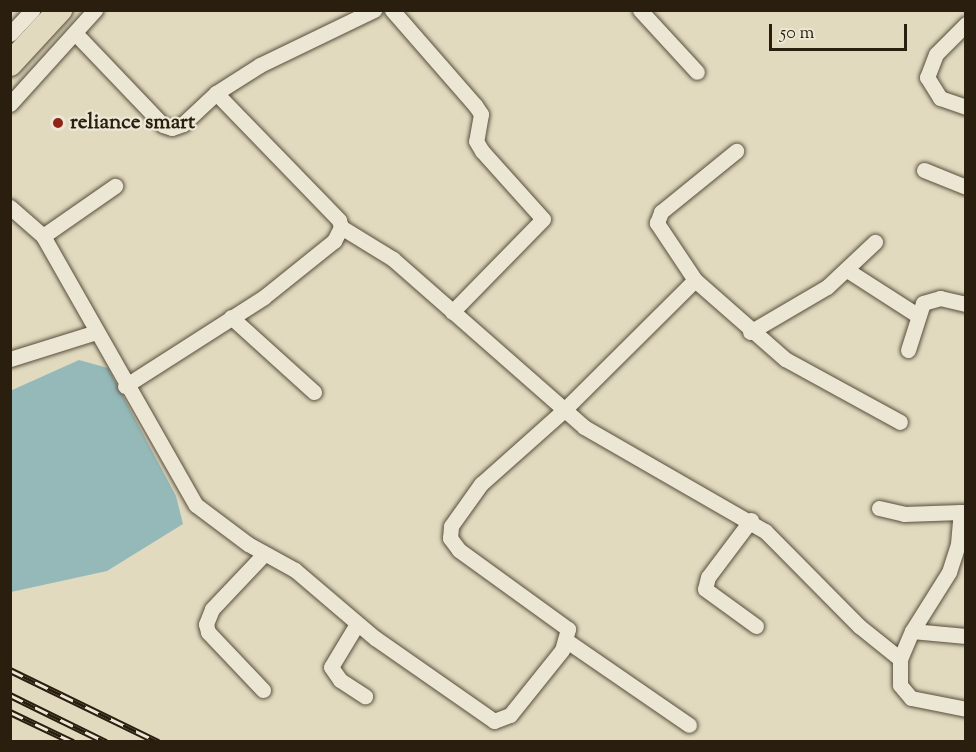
<!DOCTYPE html>
<style>
body{margin:0}
#map{position:relative;width:976px;height:752px;overflow:hidden;background:#e1dabf;font-family:"Sorts Mill Goudy",serif}
div>[style]{position:absolute}
.water>*{inset:0;background:#95b9b8}
.roads{filter:drop-shadow(0 0 2px #584d3b) drop-shadow(0 0 2px #584d3b)}
.street>*{height:15px;margin:-7.5px;padding:0 7.5px;transform-origin:7.5px;border-radius:7.5px;background:#ece7d5}
.primary>*{height:24px;margin:-12px;padding:0 12px;transform-origin:12px;border-radius:12px;background:#e1dabf}
.rail>*{height:7px;margin-top:-3.5px;transform-origin:0;background:repeating-linear-gradient(90deg,#ece7d5 0 14px,#2a1e0f 0 28px);box-sizing:border-box;border-block:2px solid #2a1e0f}
.dots>*{width:16px;height:16px;translate:-50% -50%;box-sizing:border-box;border:3px solid #ece7d5;border-radius:50%}
span{translate:-50% -50%;white-space:nowrap;text-align:center;line-height:1.15;-webkit-text-stroke:4.5px #ece7d5;paint-order:stroke}
.poi-label{font-size:21px;color:#2a1e0f;font-weight:700}
.left{translate:0 -50%;text-align:left}
.frame{position:absolute;inset:0;border:12px solid #2a1e0f;pointer-events:none}
.scale{position:absolute;left:769px;top:24px;width:138px;height:27px;box-sizing:border-box;border:3px solid #2a1e0f;border-top:0;padding-left:8px;font-size:18px;line-height:21px;white-space:nowrap;color:#2a1e0f;-webkit-text-stroke:4px #ece7d5;paint-order:stroke}
</style>
<div id="map">
<div class="water">
<i style="clip-path:polygon(79px 360px,108px 368px,176px 496px,183px 524px,107px 571px,11px 592px,10px 391px)"></i>
</div>
<div class="roads">
<div class="street">
<i style="left:392px;top:10px;width:126px;rotate:48.9deg"></i>
<i style="left:475px;top:105px;width:11px;rotate:56deg"></i>
<i style="left:481px;top:114px;width:27px;rotate:100deg"></i>
<i style="left:476px;top:141px;width:12px;rotate:59deg"></i>
<i style="left:482px;top:151px;width:91px;rotate:48.1deg"></i>
<i style="left:543px;top:219px;width:130px;rotate:134.4deg"></i>
<i style="left:640px;top:10px;width:84px;rotate:47.4deg"></i>
<i style="left:966px;top:24px;width:42px;rotate:135deg"></i>
<i style="left:936px;top:54px;width:25px;rotate:111deg"></i>
<i style="left:927px;top:77px;width:25px;rotate:58deg"></i>
<i style="left:940px;top:98px;width:28px;rotate:19deg"></i>
<i style="left:75px;top:33px;width:127px;rotate:46.3deg"></i>
<i style="left:163px;top:125px;width:9px;rotate:18deg"></i>
<i style="left:172px;top:128px;width:12px;rotate:-20deg"></i>
<i style="left:183px;top:124px;width:45px;rotate:-43.2deg"></i>
<i style="left:216px;top:93px;width:52px;rotate:-32.5deg"></i>
<i style="left:260px;top:65px;width:127px;rotate:-25.8deg"></i>
<i style="left:10px;top:34px;width:33px;rotate:-47deg"></i>
<i style="left:10px;top:104px;width:127px;rotate:-47.9deg"></i>
<i style="left:924px;top:170px;width:45px;rotate:22deg"></i>
<i style="left:10px;top:207px;width:44px;rotate:41.3deg"></i>
<i style="left:43px;top:236px;width:309px;rotate:60.4deg"></i>
<i style="left:196px;top:505px;width:65px;rotate:36.9deg"></i>
<i style="left:248px;top:544px;width:54px;rotate:29deg"></i>
<i style="left:295px;top:570px;width:105px;rotate:40.4deg"></i>
<i style="left:375px;top:638px;width:145px;rotate:34.9deg"></i>
<i style="left:494px;top:721px;width:17px;rotate:-21deg"></i>
<i style="left:510px;top:715px;width:83px;rotate:-51.3deg"></i>
<i style="left:562px;top:650px;width:22px;rotate:-74deg"></i>
<i style="left:568px;top:629px;width:135px;rotate:-144.1deg"></i>
<i style="left:459px;top:550px;width:15px;rotate:-127deg"></i>
<i style="left:450px;top:538px;width:12px;rotate:-85deg"></i>
<i style="left:451px;top:526px;width:52px;rotate:-54.5deg"></i>
<i style="left:481px;top:484px;width:110px;rotate:-41.7deg"></i>
<i style="left:563px;top:411px;width:186px;rotate:-44.8deg"></i>
<i style="left:695px;top:280px;width:120px;rotate:41.3deg"></i>
<i style="left:785px;top:359px;width:131px;rotate:28.7deg"></i>
<i style="left:341px;top:227px;width:61px;rotate:31.6deg"></i>
<i style="left:393px;top:259px;width:254px;rotate:41.3deg"></i>
<i style="left:584px;top:427px;width:209px;rotate:29.9deg"></i>
<i style="left:765px;top:531px;width:134px;rotate:45.3deg"></i>
<i style="left:859px;top:626px;width:53px;rotate:38.8deg"></i>
<i style="left:900px;top:659px;width:26px;rotate:90deg"></i>
<i style="left:900px;top:685px;width:17px;rotate:50deg"></i>
<i style="left:911px;top:698px;width:56px;rotate:11.3deg"></i>
<i style="left:43px;top:236px;width:88px;rotate:-34.8deg"></i>
<i style="left:847px;top:270px;width:83px;rotate:32.7deg"></i>
<i style="left:695px;top:280px;width:69px;rotate:-123.7deg"></i>
<i style="left:657px;top:223px;width:12px;rotate:-70deg"></i>
<i style="left:661px;top:212px;width:97px;rotate:-39.1deg"></i>
<i style="left:231px;top:317px;width:112px;rotate:42.1deg"></i>
<i style="left:750px;top:332px;width:89px;rotate:-30.3deg"></i>
<i style="left:827px;top:287px;width:66px;rotate:-43.2deg"></i>
<i style="left:908px;top:350px;width:49px;rotate:-72.3deg"></i>
<i style="left:923px;top:303px;width:18px;rotate:-16deg"></i>
<i style="left:940px;top:298px;width:27px;rotate:13deg"></i>
<i style="left:10px;top:359px;width:90px;rotate:-17.4deg"></i>
<i style="left:125px;top:386px;width:165px;rotate:-32.6deg"></i>
<i style="left:264px;top:297px;width:90px;rotate:-38.7deg"></i>
<i style="left:334px;top:241px;width:16px;rotate:-63deg"></i>
<i style="left:341px;top:227px;width:7px;rotate:-106deg"></i>
<i style="left:339px;top:220px;width:177px;rotate:-134.1deg"></i>
<i style="left:879px;top:508px;width:26px;rotate:13deg"></i>
<i style="left:904px;top:514px;width:57px;rotate:-2deg"></i>
<i style="left:751px;top:520px;width:71px;rotate:127deg"></i>
<i style="left:708px;top:577px;width:12px;rotate:104deg"></i>
<i style="left:705px;top:589px;width:63px;rotate:36deg"></i>
<i style="left:357px;top:624px;width:50px;rotate:121.2deg"></i>
<i style="left:331px;top:667px;width:16px;rotate:55deg"></i>
<i style="left:340px;top:680px;width:30px;rotate:33deg"></i>
<i style="left:912px;top:631px;width:54px;rotate:5.3deg"></i>
<i style="left:567px;top:641px;width:148px;rotate:34.5deg"></i>
<i style="left:900px;top:659px;width:30px;rotate:-67deg"></i>
<i style="left:912px;top:631px;width:70px;rotate:-57.9deg"></i>
<i style="left:949px;top:572px;width:29px;rotate:-72deg"></i>
<i style="left:958px;top:544px;width:32px;rotate:-85deg"></i>
<i style="left:961px;top:512px;width:5px"></i>
<i style="left:263px;top:690px;width:80px;rotate:-133.5deg"></i>
<i style="left:208px;top:632px;width:8px;rotate:-104deg"></i>
<i style="left:206px;top:624px;width:16px;rotate:-68deg"></i>
<i style="left:212px;top:609px;width:76px;rotate:-46.6deg"></i>
</div>
<div class="primary">
<i style="left:10px;top:64px;width:74px;rotate:-47.2deg"></i>
</div>
</div>
<div class="rail">
<i style="left:10px;top:670px;width:165px;rotate:25.9deg"></i>
<i style="left:10px;top:695px;width:107px;rotate:26.1deg"></i>
<i style="left:10px;top:712px;width:70px;rotate:25.5deg"></i>
</div>
<div class="dots">
<i style="left:58px;top:123px;background:#8f2418"></i>
</div>
<div class="poi-label">
<span class="left" style="left:70px;top:123px">reliance smart</span>
</div>
<div class="frame"></div>
<div class="scale">50 m</div>
</div>
